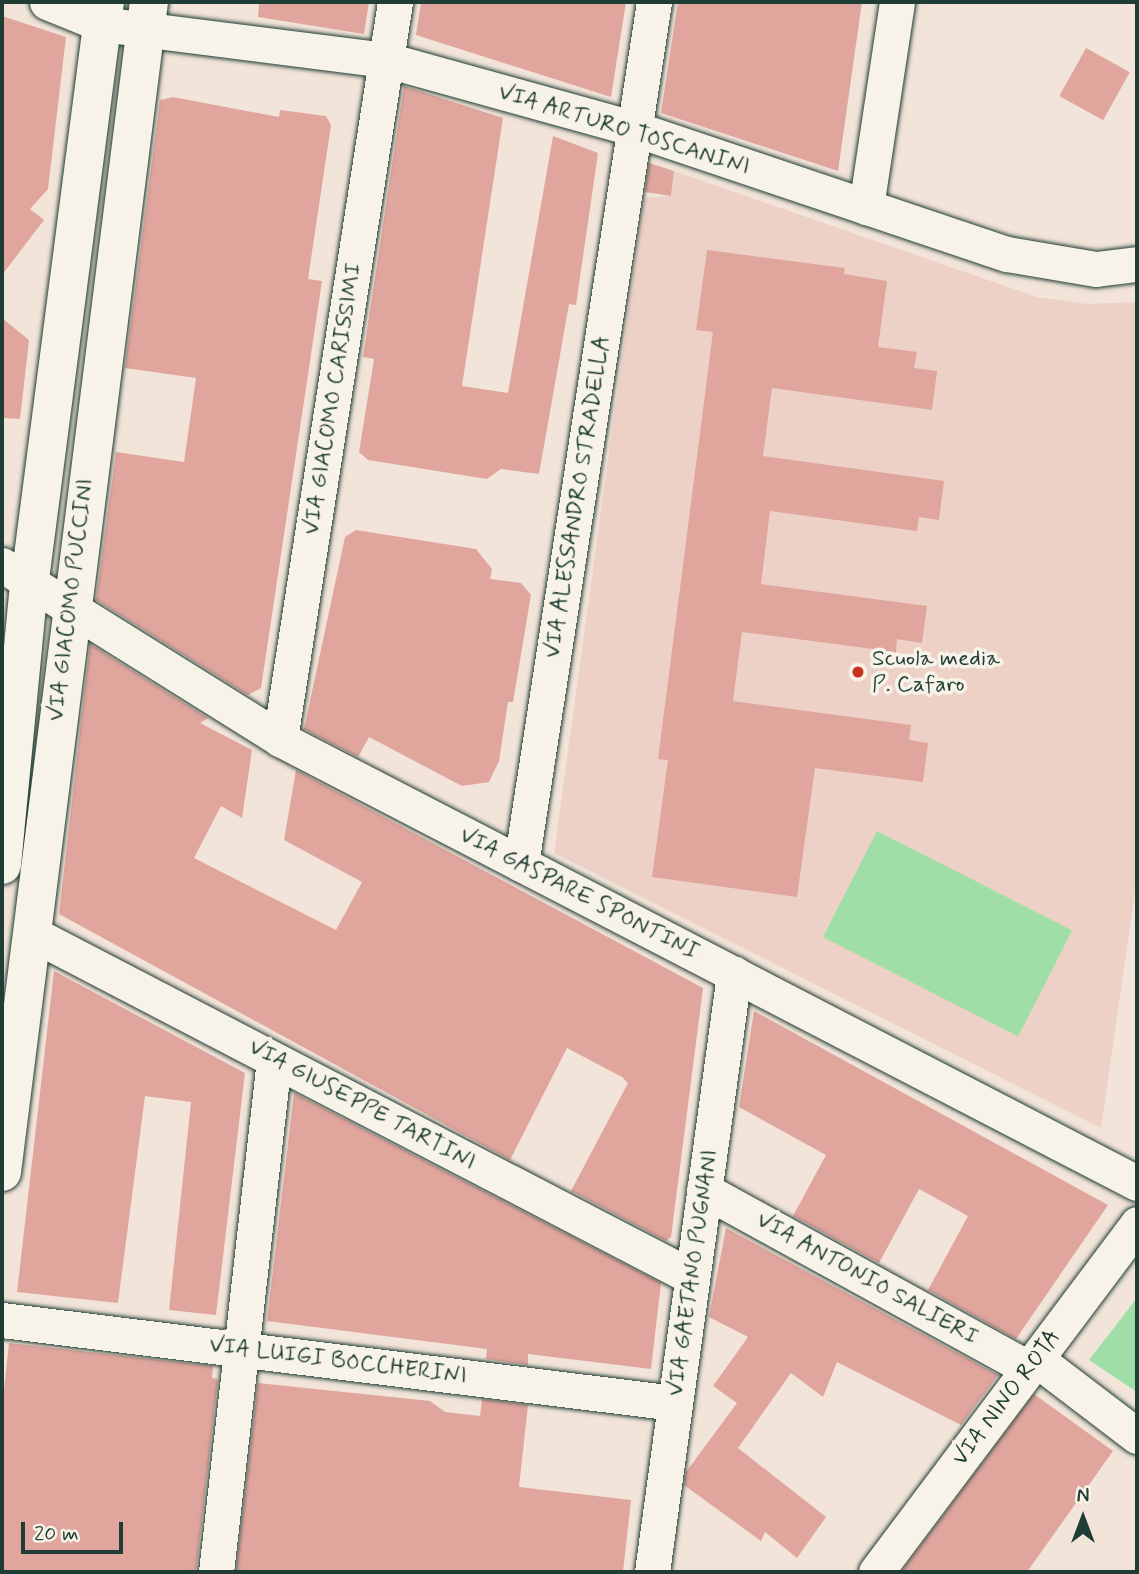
<!DOCTYPE html>
<style>
body{margin:0}
#map{position:relative;width:1139px;height:1574px;overflow:hidden;background:#f2e4d9;font-family:Mynerve,sans-serif}
div>[style]{position:absolute}
.built>*{inset:0;background:#edd1c7}
.green>*{inset:0;background:#a0dea7;transform-origin:0 0}
.building>*{inset:0;background:#e0a69e;transform-origin:0 0}
.roads{filter:drop-shadow(0 0 2px #1f3d34) drop-shadow(0 0 2px #1f3d34)}
.minor>*{height:35px;margin:-17.5px;padding:0 17.5px;transform-origin:17.5px;border-radius:17.5px;background:#f7f3e8}
.secondary>*{height:38px;margin:-19px;padding:0 19px;transform-origin:19px;border-radius:19px;background:#f7f3e8}
.dots>*{width:19px;height:19px;translate:-50% -50%;box-sizing:border-box;border:4px solid #f7f3e8;border-radius:50%}
span{translate:-50% -50%;white-space:nowrap;text-align:center;line-height:1.15;-webkit-text-stroke:7px #f7f3e8;paint-order:stroke}
.street-label{font-size:23px;color:#1f3d34}
.poi-label{font-size:23px;color:#1f3d34}
.left{translate:0 -50%;text-align:left}
.frame{position:absolute;inset:0;border:4px solid #1f3d34;pointer-events:none}
.north{position:absolute;left:1048px;top:1483px;width:70px;height:70px;-webkit-text-stroke:5px #f7f3e8;paint-order:stroke;rotate:0deg;font-size:19px;font-weight:700;line-height:28px;text-align:center;color:#1f3d34}
.north::after{content:'';display:block;margin:auto;width:24px;height:32px;background:#1f3d34;clip-path:polygon(50% 0,100% 100%,50% 72%,0 100%)}
.scale{position:absolute;left:21px;top:1522px;width:102px;height:32px;box-sizing:border-box;border:4px solid #1f3d34;border-top:0;padding-left:9px;font-size:21px;line-height:24px;white-space:nowrap;color:#1f3d34;-webkit-text-stroke:5px #f7f3e8;paint-order:stroke}
</style>
<div id="map">
<div class="built">
<i style="clip-path:polygon(674px 171px,1037px 297px,1087px 304px,1137px 302px,1137px 879px,1101px 1128px,554px 853px,644px 198px,671px 196px)"></i>
</div>
<div class="green">
<i style="left:877px;top:831px;width:219px;height:119px;rotate:27deg"></i>
<i style="clip-path:polygon(1137px 1298px,1137px 1392px,1089px 1360px)"></i>
</div>
<div class="building">
<i style="clip-path:polygon(259px 2px,369px 2px,364px 34px,258px 17px)"></i>
<i style="clip-path:polygon(421px 2px,626px 2px,611px 97px,416px 35px)"></i>
<i style="clip-path:polygon(678px 2px,862px 2px,838px 171px,661px 113px)"></i>
<i style="clip-path:polygon(2px 16px,66px 37px,48px 189px,30px 209px,44px 220px,2px 275px)"></i>
<i style="left:1086px;top:48px;width:50px;height:55px;rotate:29deg"></i>
<i style="clip-path:polygon(404px 86px,503px 118px,462px 386px,508px 393px,553px 136px,598px 153px,576px 305px,569px 304px,539px 474px,501px 469px,487px 479px,368px 460px,359px 452px,374px 359px,363px 357px)"></i>
<i style="clip-path:polygon(173px 97px,279px 117px,280px 110px,326px 116px,331px 125px,308px 279px,322px 281px,261px 688px,248px 695px,96px 600px,116px 452px,184px 462px,196px 378px,125px 368px,160px 100px)"></i>
<i style="clip-path:polygon(649px 163px,674px 171px,671px 196px,645px 192px)"></i>
<i style="clip-path:polygon(707px 250px,845px 268px,844px 274px,887px 281px,878px 347px,917px 352px,914px 368px,937px 371px,932px 410px,772px 388px,763px 456px,944px 481px,939px 520px,919px 517px,917px 531px,770px 511px,761px 584px,927px 606px,922px 643px,897px 639px,896px 652px,742px 632px,733px 701px,911px 725px,909px 740px,928px 743px,923px 782px,815px 768px,797px 897px,652px 877px,668px 760px,658px 759px,713px 332px,696px 330px)"></i>
<i style="clip-path:polygon(2px 318px,29px 340px,20px 419px,2px 418px)"></i>
<i style="clip-path:polygon(356px 530px,476px 549px,492px 569px,490px 579px,521px 583px,531px 595px,513px 702px,508px 702px,499px 761px,489px 782px,462px 786px,369px 737px,358px 757px,304px 729px,345px 537px)"></i>
<i style="clip-path:polygon(90px 644px,208px 718px,200px 723px,252px 750px,242px 818px,221px 806px,194px 858px,336px 930px,362px 882px,284px 840px,296px 770px,703px 988px,671px 1237px,666px 1241px,571px 1191px,628px 1083px,622px 1077px,567px 1048px,510px 1160px,59px 914px)"></i>
<i style="clip-path:polygon(54px 971px,245px 1073px,216px 1315px,169px 1310px,191px 1102px,145px 1096px,118px 1303px,17px 1292px)"></i>
<i style="clip-path:polygon(754px 1011px,1108px 1205px,1016px 1339px,928px 1290px,968px 1216px,919px 1189px,879px 1263px,793px 1216px,826px 1155px,739px 1107px)"></i>
<i style="clip-path:polygon(294px 1093px,661px 1283px,651px 1369px,528px 1354px,528px 1365px,486px 1359px,487px 1349px,267px 1321px)"></i>
<i style="clip-path:polygon(726px 1228px,998px 1375px,961px 1425px,837px 1362px,823px 1397px,791px 1373px,738px 1448px,826px 1517px,797px 1558px,765px 1532px,761px 1541px,684px 1485px,686px 1472px,737px 1403px,713px 1386px,748px 1337px,709px 1317px)"></i>
<i style="clip-path:polygon(9px 1343px,213px 1366px,212px 1378px,218px 1379px,196px 1572px,2px 1572px,2px 1409px)"></i>
<i style="clip-path:polygon(258px 1383px,430px 1401px,445px 1412px,480px 1416px,482px 1399px,528px 1405px,519px 1487px,631px 1500px,623px 1572px,236px 1572px)"></i>
<i style="clip-path:polygon(1034px 1394px,1113px 1451px,1027px 1572px,901px 1572px)"></i>
</div>
<div class="roads">
<div class="minor">
<i style="left:47px;top:2px;width:58px;rotate:22.2deg"></i>
<i style="left:101px;top:24px;width:288px;rotate:7.2deg"></i>
<i style="left:387px;top:60px;width:257px;rotate:15.5deg"></i>
<i style="left:635px;top:129px;width:392px;rotate:18.6deg"></i>
<i style="left:1007px;top:254px;width:90px;rotate:9.6deg"></i>
<i style="left:1096px;top:269px;width:41px;rotate:-7deg"></i>
<i style="left:866px;top:207px;width:207px;rotate:-81.4deg"></i>
<i style="left:2px;top:565px;width:328px;rotate:32deg"></i>
<i style="left:280px;top:739px;width:965px;rotate:27.39deg"></i>
<i style="left:280px;top:739px;width:746px;rotate:-81.13deg"></i>
<i style="left:521px;top:864px;width:872px;rotate:-81.23deg"></i>
<i style="left:31px;top:933px;width:745px;rotate:27.49deg"></i>
<i style="left:704px;top:1190px;width:371px;rotate:28.8deg"></i>
<i style="left:2px;top:1320px;width:678px;rotate:7.03deg"></i>
<i style="left:1036px;top:1359px;width:127px;rotate:37.3deg"></i>
<i style="left:216px;top:1572px;width:515px;rotate:-83.54deg"></i>
<i style="left:652px;top:1572px;width:604px;rotate:-82.19deg"></i>
<i style="left:876px;top:1572px;width:435px;rotate:-53.1deg"></i>
</div>
<div class="secondary">
<i style="left:2px;top:865px;width:279px;rotate:-84.5deg"></i>
<i style="left:29px;top:587px;width:590px;rotate:-82.6deg"></i>
<i style="left:2px;top:1172px;width:1179px;rotate:-82.84deg"></i>
</div>
</div>
<div class="dots">
<i style="left:858px;top:672px;background:#c8321e"></i>
</div>
<div class="street-label">
<span style="left:624px;top:130px;rotate:17deg">VIA ARTURO TOSCANINI</span>
<span style="left:333px;top:399px;rotate:-81deg">VIA GIACOMO CARISSIMI</span>
<span style="left:578px;top:497px;rotate:-81deg">VIA ALESSANDRO STRADELLA</span>
<span style="left:71px;top:600px;rotate:-83deg">VIA GIACOMO PUCCINI</span>
<span style="left:579px;top:894px;rotate:27deg">VIA GASPARE SPONTINI</span>
<span style="left:362px;top:1105px;rotate:28deg">VIA GIUSEPPE TARTINI</span>
<span style="left:693px;top:1273px;rotate:-82deg">VIA GAETANO PUGNANI</span>
<span style="left:867px;top:1279px;rotate:29deg">VIA ANTONIO SALIERI</span>
<span style="left:338px;top:1361px;rotate:7deg">VIA LUIGI BOCCHERINI</span>
<span style="left:1007px;top:1398px;rotate:-53deg">VIA NINO ROTA</span>
</div>
<div class="poi-label">
<span class="left" style="left:872px;top:672px">Scuola media<br>P. Cafaro</span>
</div>
<div class="frame"></div>
<div class="north">N</div>
<div class="scale">20 m</div>
</div>
